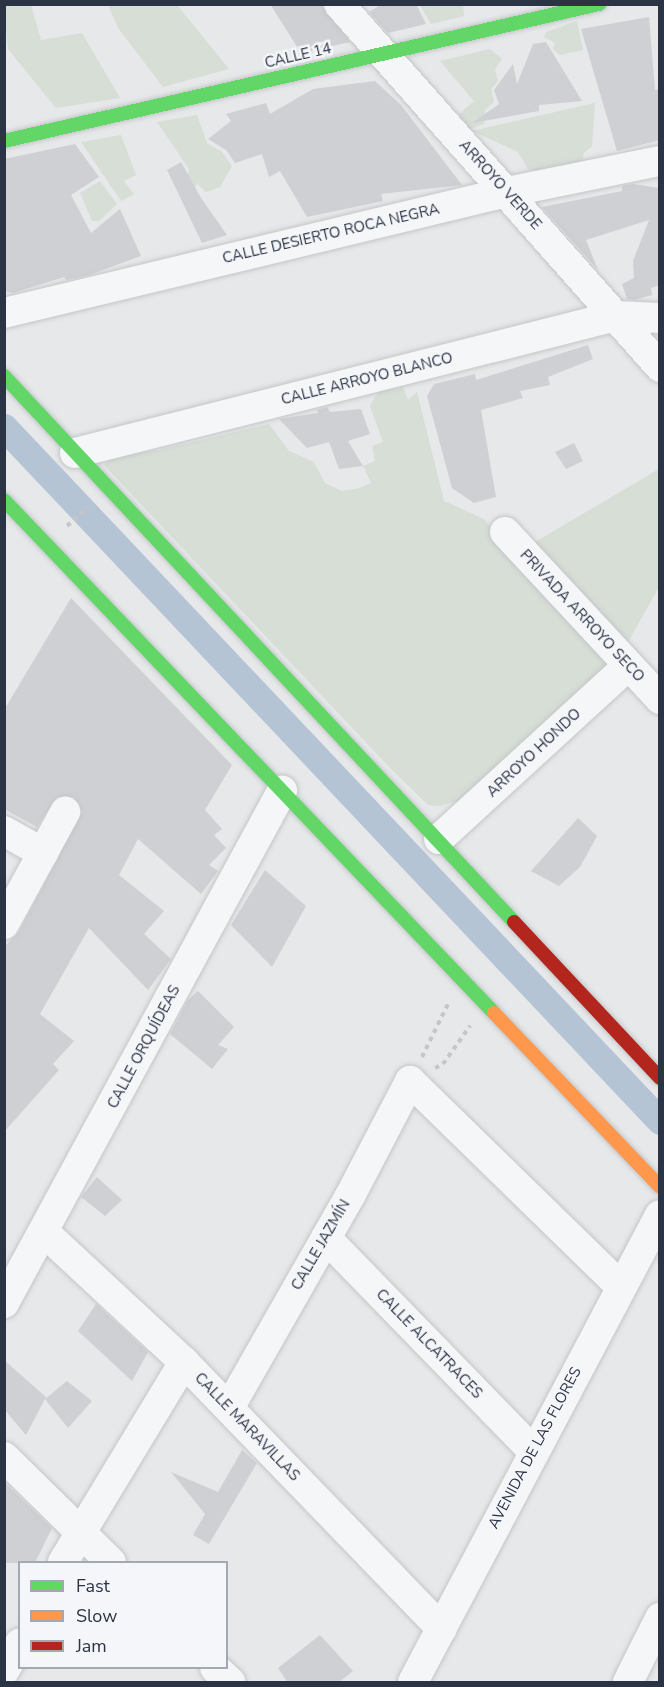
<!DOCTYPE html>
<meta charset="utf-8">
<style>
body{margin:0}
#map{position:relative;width:664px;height:1687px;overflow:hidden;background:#e6e8ea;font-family:"Nunito Sans",sans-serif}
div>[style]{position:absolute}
.green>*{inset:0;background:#d6ded6}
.canal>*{height:27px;margin:-13.5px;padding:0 13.5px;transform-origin:13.5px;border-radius:13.5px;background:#b4c4d5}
.building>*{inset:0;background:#ced0d3}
.path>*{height:4px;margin-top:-2px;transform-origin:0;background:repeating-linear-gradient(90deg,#c5c6ca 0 4.5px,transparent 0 9px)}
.roads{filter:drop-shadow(0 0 2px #c4c6c8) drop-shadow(0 0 2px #c4c6c8)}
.street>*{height:30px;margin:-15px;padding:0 15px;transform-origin:15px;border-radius:15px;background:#f5f6f7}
.fast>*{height:14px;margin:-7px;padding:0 7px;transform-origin:7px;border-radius:7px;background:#63d668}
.slow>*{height:14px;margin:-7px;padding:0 7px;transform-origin:7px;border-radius:7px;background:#ff974d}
.jam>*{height:14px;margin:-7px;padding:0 7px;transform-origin:7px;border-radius:7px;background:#b3261e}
span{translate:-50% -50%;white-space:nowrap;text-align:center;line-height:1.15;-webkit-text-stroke:5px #f4f6f9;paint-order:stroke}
.street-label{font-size:15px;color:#2b3445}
.frame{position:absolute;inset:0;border:6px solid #2b3445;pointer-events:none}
.legend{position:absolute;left:18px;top:1561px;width:210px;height:108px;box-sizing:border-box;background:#f4f6f9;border:2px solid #a4a8b1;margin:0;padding:8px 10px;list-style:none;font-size:18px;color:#2b3445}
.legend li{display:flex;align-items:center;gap:12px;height:30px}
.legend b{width:30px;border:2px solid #a4a8b1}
</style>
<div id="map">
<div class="green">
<i style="clip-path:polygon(4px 5px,31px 5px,41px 40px,82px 33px,120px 98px,56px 108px,8px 49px)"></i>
<i style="clip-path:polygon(108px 5px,177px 5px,229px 69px,163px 87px,118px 28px)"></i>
<i style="clip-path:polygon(420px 5px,463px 5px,464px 16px,431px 24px)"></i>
<i style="clip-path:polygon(577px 21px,583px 50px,560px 55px,553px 49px,555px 43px,544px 37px,546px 32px)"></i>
<i style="clip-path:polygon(490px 49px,502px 59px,495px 69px,498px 81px,491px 89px,494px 102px,485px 110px,484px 124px,470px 129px,458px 115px,474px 101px,440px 61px)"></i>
<i style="clip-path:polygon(595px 103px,592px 146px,583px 154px,583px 165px,542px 172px,528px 169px,518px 152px,472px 131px)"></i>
<i style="clip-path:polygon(197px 115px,207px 143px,222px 152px,232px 166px,220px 187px,206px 192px,198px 184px,190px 191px,186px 183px,189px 169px,157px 122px)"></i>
<i style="clip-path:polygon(121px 135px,136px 175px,124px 181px,134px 194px,121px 201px,81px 142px)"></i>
<i style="clip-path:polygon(100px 181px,117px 204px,99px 221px,92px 221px,80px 193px)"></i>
<i style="clip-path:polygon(403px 387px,408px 400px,417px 392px,444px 501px,484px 519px,608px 664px,460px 800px,440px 806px,428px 805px,390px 768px,104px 465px,112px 457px,159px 450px,269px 424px,289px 451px,314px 462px,325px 483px,342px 491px,360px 488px,371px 483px,363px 466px,375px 461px,372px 446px,383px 442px,370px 406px,378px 392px)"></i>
<i style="clip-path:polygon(659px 469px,659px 587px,625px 647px,530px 545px)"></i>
</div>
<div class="canal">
<i style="left:4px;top:427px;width:955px;rotate:46.61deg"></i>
</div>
<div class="building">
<i style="clip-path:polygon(270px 4px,321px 4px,350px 42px,301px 53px)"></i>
<i style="clip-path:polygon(382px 4px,416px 4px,426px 24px,388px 33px,369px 12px)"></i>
<i style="clip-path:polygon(649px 17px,655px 90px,660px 89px,660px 140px,617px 151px,581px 29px)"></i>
<i style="clip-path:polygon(546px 42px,582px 101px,539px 105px,539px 111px,472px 123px,499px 104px,494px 90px,513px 64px,517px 84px,533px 44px)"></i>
<i style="clip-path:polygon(375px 81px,401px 105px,462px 185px,381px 194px,383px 201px,307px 217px,280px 171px,269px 177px,262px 154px,235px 163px,226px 150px,208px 139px,231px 121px,226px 114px,266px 103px,270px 114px,313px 89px)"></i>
<i style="clip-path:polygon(75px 144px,99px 177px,71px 195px,91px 233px,120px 209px,141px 256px,89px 275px,66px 280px,64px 277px,13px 293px,4px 291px,4px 159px)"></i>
<i style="clip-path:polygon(181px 162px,201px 198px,227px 235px,202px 243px,167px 170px)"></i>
<i style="clip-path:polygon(633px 184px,660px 188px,660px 285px,651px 288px,652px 295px,634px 300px,627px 299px,622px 284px,634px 278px,633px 261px,649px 220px,586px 240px,598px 270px,542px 207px,622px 191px,622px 186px)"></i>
<i style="clip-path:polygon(588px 345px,593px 359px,548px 377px,550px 385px,520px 391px,523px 398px,481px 410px,496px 497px,474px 503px,452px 488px,427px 396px,434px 384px,475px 374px,476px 380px)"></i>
<i style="clip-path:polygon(327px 407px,330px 412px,361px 409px,370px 434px,348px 441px,363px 466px,339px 469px,329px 442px,307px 448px,279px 419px,318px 413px,317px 410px)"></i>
<i style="clip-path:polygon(574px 443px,583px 461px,566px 469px,555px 452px)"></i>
<i style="clip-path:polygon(71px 598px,232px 765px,205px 810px,222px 829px,214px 835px,226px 848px,209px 865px,218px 871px,201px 894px,138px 839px,119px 875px,164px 911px,144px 934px,171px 959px,148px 990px,89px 928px,40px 1014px,74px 1041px,53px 1064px,59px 1070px,4px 1132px,4px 947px,19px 932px,82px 812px,74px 797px,57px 797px,37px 827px,4px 809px,4px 710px)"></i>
<i style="clip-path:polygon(578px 818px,597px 836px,580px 867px,559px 886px,531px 871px)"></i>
<i style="clip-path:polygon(265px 870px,306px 906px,272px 967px,231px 925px)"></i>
<i style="clip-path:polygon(198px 991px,234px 1027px,218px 1045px,228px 1049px,212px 1069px,170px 1034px,188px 1000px)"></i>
<i style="clip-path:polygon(97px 1177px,122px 1200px,105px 1216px,81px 1197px)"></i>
<i style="clip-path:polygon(96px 1304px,148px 1352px,132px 1381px,78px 1331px)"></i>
<i style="clip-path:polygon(4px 1360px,46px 1397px,26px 1435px,4px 1409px)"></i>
<i style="clip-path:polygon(67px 1381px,92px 1401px,68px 1428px,45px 1399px)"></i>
<i style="clip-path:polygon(242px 1450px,257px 1463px,209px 1544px,193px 1535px,205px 1514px,171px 1472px,218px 1492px)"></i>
<i style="clip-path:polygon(4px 1482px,52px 1528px,35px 1563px,4px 1563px)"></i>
<i style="clip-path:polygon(320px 1635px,353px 1671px,338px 1683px,288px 1683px,278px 1668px)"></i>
</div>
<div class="path">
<i style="left:67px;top:526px;width:28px;rotate:-42deg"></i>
<i style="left:422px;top:1057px;width:59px;rotate:-63.9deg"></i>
<i style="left:435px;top:1068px;width:9px;rotate:-27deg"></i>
<i style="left:443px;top:1064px;width:47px;rotate:-54.6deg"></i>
</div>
<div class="roads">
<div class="street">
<i style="left:339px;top:4px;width:485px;rotate:48.5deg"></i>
<i style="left:4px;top:313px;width:517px;rotate:-13.53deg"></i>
<i style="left:507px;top:192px;width:156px;rotate:-11.5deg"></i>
<i style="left:75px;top:453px;width:558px;rotate:-14.21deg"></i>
<i style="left:616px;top:316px;width:44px;rotate:2.6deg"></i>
<i style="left:505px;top:532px;width:228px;rotate:47.1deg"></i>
<i style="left:4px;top:831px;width:45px;rotate:29.4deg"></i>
<i style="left:439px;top:839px;width:256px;rotate:-42.5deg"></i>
<i style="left:4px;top:924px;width:128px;rotate:-61.4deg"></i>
<i style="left:44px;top:1232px;width:191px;rotate:42.9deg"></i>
<i style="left:184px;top:1362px;width:371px;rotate:46deg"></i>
<i style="left:326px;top:1238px;width:297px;rotate:45.8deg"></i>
<i style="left:4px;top:1303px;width:583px;rotate:-61.5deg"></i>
<i style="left:229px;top:1408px;width:244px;rotate:-60.3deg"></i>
<i style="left:350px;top:1196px;width:130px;rotate:-62.4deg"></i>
<i style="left:410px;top:1081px;width:295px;rotate:44.3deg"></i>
<i style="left:4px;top:1457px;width:150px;rotate:44.5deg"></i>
<i style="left:63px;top:1562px;width:234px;rotate:-58.8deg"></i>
<i style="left:215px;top:1668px;width:21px;rotate:43deg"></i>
<i style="left:4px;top:1671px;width:32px;rotate:-60deg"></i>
<i style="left:413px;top:1682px;width:528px;rotate:-62.13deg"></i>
<i style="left:628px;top:1682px;width:72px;rotate:-63.4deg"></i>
</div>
<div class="fast">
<i style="left:4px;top:141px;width:611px;rotate:-12.97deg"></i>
<i style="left:4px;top:376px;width:747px;rotate:46.95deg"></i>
<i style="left:4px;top:500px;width:709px;rotate:46.31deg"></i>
</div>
<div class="slow">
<i style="left:494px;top:1013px;width:240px;rotate:46.3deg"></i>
</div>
<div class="jam">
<i style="left:514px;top:922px;width:214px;rotate:46.9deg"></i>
</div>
</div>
<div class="street-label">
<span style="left:298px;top:56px;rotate:-13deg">CALLE 14</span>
<span style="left:500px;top:185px;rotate:48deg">ARROYO VERDE</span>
<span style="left:331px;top:234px;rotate:-13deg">CALLE DESIERTO ROCA NEGRA</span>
<span style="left:367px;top:379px;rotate:-14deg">CALLE ARROYO BLANCO</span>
<span style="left:582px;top:616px;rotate:47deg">PRIVADA ARROYO SECO</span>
<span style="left:534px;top:753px;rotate:-43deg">ARROYO HONDO</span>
<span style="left:144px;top:1047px;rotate:-62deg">CALLE ORQUÍDEAS</span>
<span style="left:321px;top:1245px;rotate:-60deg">CALLE JAZMÍN</span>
<span style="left:429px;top:1344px;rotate:46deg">CALLE ALCATRACES</span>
<span style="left:247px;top:1427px;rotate:46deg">CALLE MARAVILLAS</span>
<span style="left:535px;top:1448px;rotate:-62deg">AVENIDA DE LAS FLORES</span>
</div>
<div class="frame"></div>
<ul class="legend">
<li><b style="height:8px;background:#63d668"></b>Fast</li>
<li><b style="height:8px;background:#ff974d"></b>Slow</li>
<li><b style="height:8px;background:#b3261e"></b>Jam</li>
</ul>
</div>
